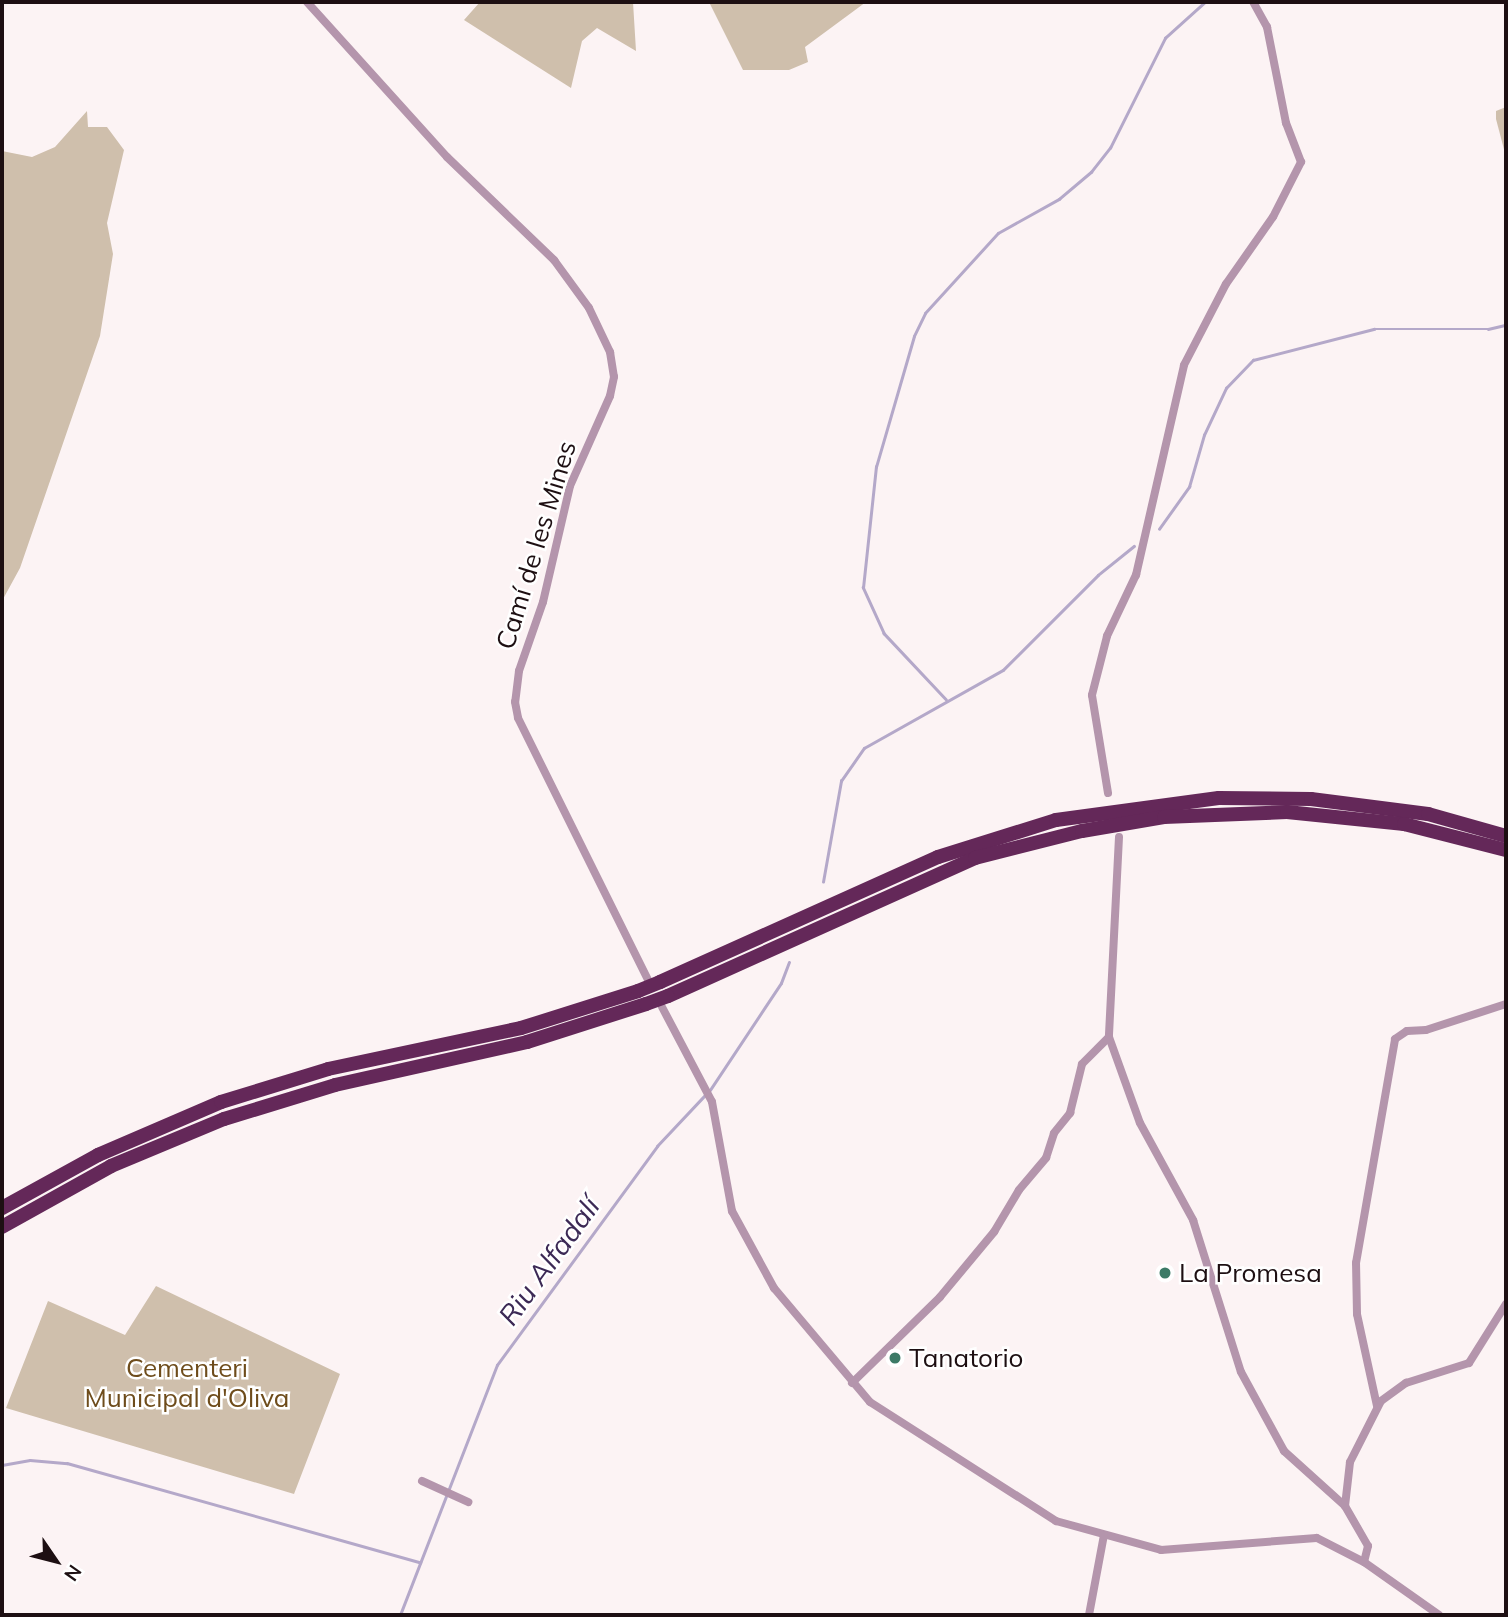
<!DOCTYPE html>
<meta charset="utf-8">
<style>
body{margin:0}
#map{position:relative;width:1508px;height:1617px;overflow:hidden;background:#fcf3f4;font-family:Mulish,sans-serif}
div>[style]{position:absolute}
.green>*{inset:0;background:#cfbfac}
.stream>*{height:2.5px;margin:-1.25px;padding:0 1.25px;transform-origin:1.25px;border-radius:1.25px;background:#b4a8c9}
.street>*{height:8px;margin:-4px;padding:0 4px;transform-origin:4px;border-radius:4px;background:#b495ac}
.highway>*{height:14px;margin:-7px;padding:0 7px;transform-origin:7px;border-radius:7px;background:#642859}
.highway-bridge>*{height:14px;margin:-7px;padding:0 7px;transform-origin:7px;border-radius:7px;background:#642859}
.dots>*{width:19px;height:19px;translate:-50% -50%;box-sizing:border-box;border:4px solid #fff;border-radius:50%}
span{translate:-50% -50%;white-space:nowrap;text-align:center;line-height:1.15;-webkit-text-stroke:5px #fff;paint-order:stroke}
.street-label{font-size:26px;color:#1d0f12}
.poi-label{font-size:26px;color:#1d0f12}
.left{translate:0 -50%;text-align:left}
.park-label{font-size:26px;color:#6e4c1b}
.water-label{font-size:28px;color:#3c2955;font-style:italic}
.frame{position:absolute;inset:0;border:4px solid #1d0f12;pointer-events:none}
.north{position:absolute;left:21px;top:1526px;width:70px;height:70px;-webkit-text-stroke:5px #fff;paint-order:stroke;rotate:125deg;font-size:19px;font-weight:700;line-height:28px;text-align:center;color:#1d0f12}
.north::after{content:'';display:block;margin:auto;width:24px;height:32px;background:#1d0f12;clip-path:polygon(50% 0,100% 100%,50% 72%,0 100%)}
</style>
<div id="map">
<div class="green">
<i style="clip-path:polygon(480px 2px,633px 2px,636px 51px,597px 28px,582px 41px,571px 88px,464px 20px)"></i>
<i style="clip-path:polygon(709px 2px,866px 2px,805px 47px,808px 62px,789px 70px,743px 70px)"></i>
<i style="clip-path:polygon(1506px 107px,1506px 157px,1496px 119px,1496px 111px)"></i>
<i style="clip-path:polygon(87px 111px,88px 127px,107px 127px,124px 150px,107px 223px,113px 254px,100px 336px,20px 568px,2px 601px,2px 151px,32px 157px,55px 147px)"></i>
<i style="clip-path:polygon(156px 1286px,340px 1374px,294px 1494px,6px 1408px,48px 1301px,125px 1335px)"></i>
</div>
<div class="stream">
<i style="left:1159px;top:529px;width:52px;rotate:-54.5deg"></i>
<i style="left:1189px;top:487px;width:54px;rotate:-73.9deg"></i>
<i style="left:1204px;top:435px;width:52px;rotate:-64.9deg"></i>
<i style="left:1226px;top:388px;width:39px;rotate:-46deg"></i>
<i style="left:1253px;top:360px;width:125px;rotate:-14.4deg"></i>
<i style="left:1374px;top:329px;width:114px"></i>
<i style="left:1488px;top:329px;width:18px;rotate:-13deg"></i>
<i style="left:946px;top:700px;width:91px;rotate:-133.2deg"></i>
<i style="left:884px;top:634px;width:51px;rotate:-114.5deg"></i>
<i style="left:863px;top:588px;width:122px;rotate:-83.9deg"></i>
<i style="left:876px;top:467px;width:136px;rotate:-73.8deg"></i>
<i style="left:914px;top:336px;width:25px;rotate:-64deg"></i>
<i style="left:925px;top:313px;width:108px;rotate:-47.6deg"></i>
<i style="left:998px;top:233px;width:70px;rotate:-29.1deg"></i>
<i style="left:1059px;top:199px;width:42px;rotate:-40.2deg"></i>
<i style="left:1091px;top:172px;width:31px;rotate:-52deg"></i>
<i style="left:1110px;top:148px;width:123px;rotate:-63.4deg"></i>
<i style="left:1165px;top:38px;width:54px;rotate:-42deg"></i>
<i style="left:823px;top:882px;width:103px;rotate:-79.9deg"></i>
<i style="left:841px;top:781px;width:40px;rotate:-55.1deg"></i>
<i style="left:864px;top:748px;width:159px;rotate:-29.3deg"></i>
<i style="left:1003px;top:670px;width:134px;rotate:-45deg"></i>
<i style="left:1098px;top:575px;width:46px;rotate:-38.9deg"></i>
<i style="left:710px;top:1090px;width:128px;rotate:-56.4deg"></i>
<i style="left:781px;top:983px;width:22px;rotate:-69deg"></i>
<i style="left:2px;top:1465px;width:28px;rotate:-10deg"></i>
<i style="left:30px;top:1460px;width:37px;rotate:5deg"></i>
<i style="left:67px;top:1463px;width:367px;rotate:15.7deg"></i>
<i style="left:400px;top:1615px;width:268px;rotate:-68.8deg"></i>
<i style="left:497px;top:1365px;width:271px;rotate:-53.8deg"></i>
<i style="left:657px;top:1146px;width:70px;rotate:-46.7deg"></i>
</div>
<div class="street">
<i style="left:307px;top:2px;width:209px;rotate:47.9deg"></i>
<i style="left:447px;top:157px;width:149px;rotate:43.9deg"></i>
<i style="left:554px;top:260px;width:59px;rotate:53.9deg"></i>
<i style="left:589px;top:308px;width:49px;rotate:64.5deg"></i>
<i style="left:610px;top:352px;width:25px;rotate:81deg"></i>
<i style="left:614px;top:377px;width:19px;rotate:102deg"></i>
<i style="left:610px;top:396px;width:98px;rotate:114deg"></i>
<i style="left:570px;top:486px;width:119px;rotate:103.1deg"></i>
<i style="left:543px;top:602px;width:73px;rotate:109.2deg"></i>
<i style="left:519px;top:671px;width:31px;rotate:97deg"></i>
<i style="left:515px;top:702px;width:16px;rotate:79deg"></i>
<i style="left:518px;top:718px;width:292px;rotate:63.6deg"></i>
<i style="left:1108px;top:793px;width:99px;rotate:-99.3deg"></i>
<i style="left:1092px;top:695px;width:61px;rotate:-75.7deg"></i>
<i style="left:1107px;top:636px;width:68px;rotate:-64.6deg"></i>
<i style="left:1136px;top:575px;width:215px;rotate:-77.1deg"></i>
<i style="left:1184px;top:365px;width:91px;rotate:-62.6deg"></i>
<i style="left:1226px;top:284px;width:82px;rotate:-55deg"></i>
<i style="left:1273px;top:217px;width:62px;rotate:-63deg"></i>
<i style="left:1301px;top:162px;width:42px;rotate:-111deg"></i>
<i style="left:1286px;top:123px;width:98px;rotate:-101.2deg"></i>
<i style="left:1267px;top:27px;width:29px;rotate:-119deg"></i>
<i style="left:1119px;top:837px;width:200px;rotate:92.9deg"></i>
<i style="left:1109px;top:1037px;width:91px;rotate:70.2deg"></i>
<i style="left:1140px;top:1123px;width:111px;rotate:61.3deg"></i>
<i style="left:1193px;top:1220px;width:159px;rotate:72.5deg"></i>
<i style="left:1241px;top:1372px;width:90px;rotate:61.4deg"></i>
<i style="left:1284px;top:1451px;width:82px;rotate:42deg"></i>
<i style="left:1345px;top:1506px;width:46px;rotate:60.1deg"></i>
<i style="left:1368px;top:1546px;width:16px;rotate:104deg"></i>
<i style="left:662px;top:1007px;width:107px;rotate:62.2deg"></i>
<i style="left:712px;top:1102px;width:111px;rotate:79.6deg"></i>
<i style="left:732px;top:1211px;width:88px;rotate:61.4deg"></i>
<i style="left:774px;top:1288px;width:149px;rotate:49.9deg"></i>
<i style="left:870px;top:1402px;width:221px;rotate:32.6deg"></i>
<i style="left:1056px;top:1521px;width:109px;rotate:15.4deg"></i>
<i style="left:1161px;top:1550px;width:156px;rotate:-4.4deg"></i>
<i style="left:1317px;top:1538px;width:53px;rotate:27.1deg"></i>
<i style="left:1364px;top:1562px;width:92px;rotate:35.2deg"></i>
<i style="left:852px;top:1383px;width:123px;rotate:-44.3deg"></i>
<i style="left:940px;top:1297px;width:85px;rotate:-50.3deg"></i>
<i style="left:994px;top:1232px;width:49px;rotate:-59.2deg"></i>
<i style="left:1019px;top:1190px;width:42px;rotate:-49.8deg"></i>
<i style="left:1046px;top:1158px;width:26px;rotate:-72deg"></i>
<i style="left:1054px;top:1133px;width:26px;rotate:-51deg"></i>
<i style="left:1070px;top:1113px;width:50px;rotate:-76.2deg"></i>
<i style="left:1082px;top:1064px;width:38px;rotate:-45deg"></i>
<i style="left:1377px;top:1406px;width:94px;rotate:-102.3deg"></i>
<i style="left:1357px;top:1314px;width:51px;rotate:-91.1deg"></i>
<i style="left:1356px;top:1263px;width:227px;rotate:-80.1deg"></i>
<i style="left:1395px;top:1039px;width:14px;rotate:-34deg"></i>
<i style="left:1407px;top:1031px;width:19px;rotate:-3deg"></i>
<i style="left:1426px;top:1030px;width:84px;rotate:-18deg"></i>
<i style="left:422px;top:1481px;width:51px;rotate:24.5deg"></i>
<i style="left:1345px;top:1506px;width:44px;rotate:-83.5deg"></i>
<i style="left:1350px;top:1462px;width:68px;rotate:-63.1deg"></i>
<i style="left:1381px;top:1401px;width:31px;rotate:-36deg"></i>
<i style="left:1406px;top:1383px;width:66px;rotate:-17.6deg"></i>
<i style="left:1469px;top:1363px;width:70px;rotate:-57.9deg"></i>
<i style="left:1089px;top:1615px;width:81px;rotate:-79.4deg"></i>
</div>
<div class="highway">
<i style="left:660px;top:982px;width:305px;rotate:-24.2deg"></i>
<i style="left:938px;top:857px;width:124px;rotate:-17.4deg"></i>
<i style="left:1056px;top:820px;width:164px;rotate:-7.7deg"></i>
<i style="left:1219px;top:798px;width:92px;rotate:0.6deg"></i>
<i style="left:1311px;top:799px;width:118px;rotate:7.3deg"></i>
<i style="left:1428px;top:814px;width:81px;rotate:15.8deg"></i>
<i style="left:668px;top:996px;width:337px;rotate:-24.2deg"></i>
<i style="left:975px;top:858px;width:110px;rotate:-14.2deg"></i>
<i style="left:1082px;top:831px;width:83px;rotate:-9.7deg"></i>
<i style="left:1164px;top:817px;width:123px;rotate:-2.3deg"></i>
<i style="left:1287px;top:812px;width:118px;rotate:5.9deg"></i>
<i style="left:1404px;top:824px;width:105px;rotate:14.3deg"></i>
<i style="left:2px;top:1208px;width:110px;rotate:-28.9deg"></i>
<i style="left:98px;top:1155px;width:134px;rotate:-23.3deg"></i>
<i style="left:221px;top:1102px;width:112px;rotate:-17.1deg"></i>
<i style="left:328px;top:1069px;width:197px;rotate:-12deg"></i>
<i style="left:521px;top:1028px;width:123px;rotate:-17.5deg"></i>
<i style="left:2px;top:1227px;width:125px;rotate:-29.2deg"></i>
<i style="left:111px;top:1166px;width:122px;rotate:-22.6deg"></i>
<i style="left:224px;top:1119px;width:116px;rotate:-17deg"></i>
<i style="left:335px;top:1085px;width:197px;rotate:-12.6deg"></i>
<i style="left:527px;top:1042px;width:125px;rotate:-17.7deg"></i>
</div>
<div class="highway-bridge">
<i style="left:638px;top:991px;width:24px;rotate:-22deg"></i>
<i style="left:646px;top:1004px;width:23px;rotate:-20deg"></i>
</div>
<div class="dots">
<i style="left:1165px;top:1273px;background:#3c7a66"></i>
<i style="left:895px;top:1358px;background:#3c7a66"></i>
</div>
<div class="street-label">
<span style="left:536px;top:545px;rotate:-73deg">Camí de les Mines</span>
</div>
<div class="poi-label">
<span class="left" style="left:1179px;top:1273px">La Promesa</span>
<span class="left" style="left:909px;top:1358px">Tanatorio</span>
</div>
<div class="park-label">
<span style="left:187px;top:1383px">Cementeri<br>Municipal d'Oliva</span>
</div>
<div class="water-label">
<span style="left:549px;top:1261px;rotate:-54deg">Riu Alfadalí</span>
</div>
<div class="frame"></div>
<div class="north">N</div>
</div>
